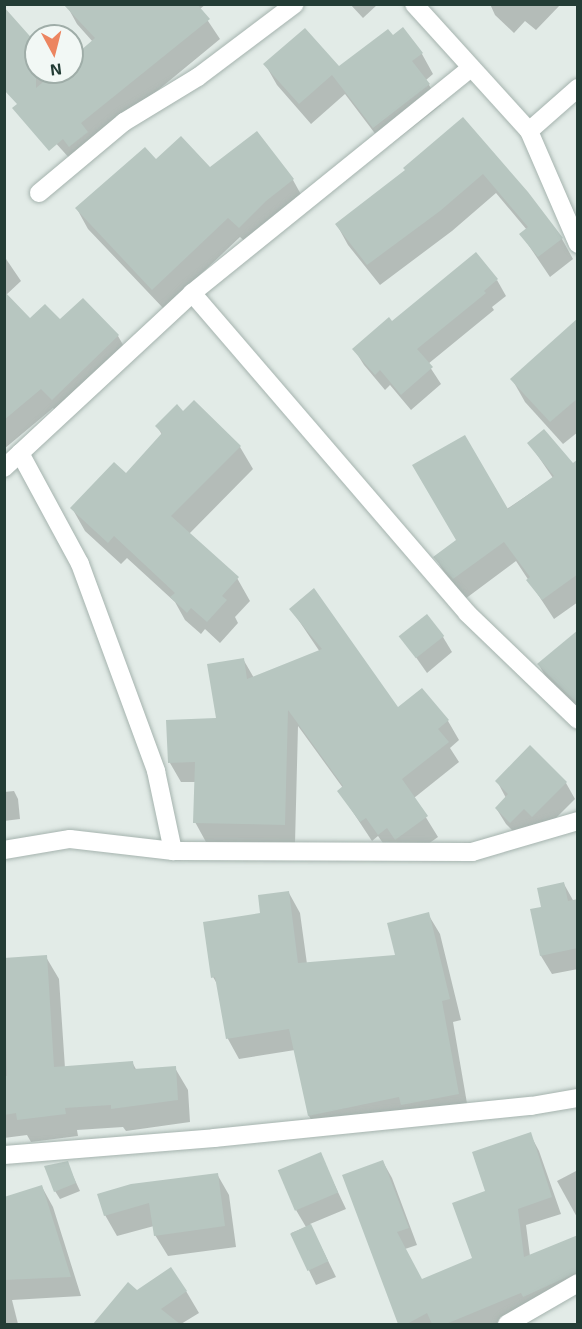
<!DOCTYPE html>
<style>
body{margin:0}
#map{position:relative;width:582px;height:1329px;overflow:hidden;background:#e2ebe7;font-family:"Exo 2",sans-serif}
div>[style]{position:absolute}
.shadow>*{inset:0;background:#0003}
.building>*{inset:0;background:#b7c6c0;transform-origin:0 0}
.roads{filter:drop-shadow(0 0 2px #a5b3ae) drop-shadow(0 0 2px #a5b3ae)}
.minor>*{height:18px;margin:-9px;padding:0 9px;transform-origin:9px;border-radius:9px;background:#fff}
span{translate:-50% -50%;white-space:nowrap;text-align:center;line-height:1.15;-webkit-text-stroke:4.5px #f2f8f5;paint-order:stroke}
.frame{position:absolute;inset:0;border:6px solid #233c35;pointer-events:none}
.north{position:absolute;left:24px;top:24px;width:60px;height:60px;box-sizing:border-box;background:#f2f8f5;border:2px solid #9fada8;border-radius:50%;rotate:173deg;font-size:16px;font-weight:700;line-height:24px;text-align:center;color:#233c35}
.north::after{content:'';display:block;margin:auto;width:21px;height:27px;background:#ec8560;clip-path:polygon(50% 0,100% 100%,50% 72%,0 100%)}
</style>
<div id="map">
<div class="shadow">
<i style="clip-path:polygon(206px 4px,200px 9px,220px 39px,72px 161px,4px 86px,36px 45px,36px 72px,72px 72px,72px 59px,93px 42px,77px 24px,66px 4px)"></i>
<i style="clip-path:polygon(350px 4px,378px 4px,363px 18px)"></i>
<i style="clip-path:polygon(490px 4px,561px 4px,536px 30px,525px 21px,514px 33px,495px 15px)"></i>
<i style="clip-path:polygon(392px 37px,422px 54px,433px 74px,426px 80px,441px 105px,386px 148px,345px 94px,311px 124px,277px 85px,265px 64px,339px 68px)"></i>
<i style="clip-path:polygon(463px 119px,562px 239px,573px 259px,550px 277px,521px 234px,527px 230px,496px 193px,452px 231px,380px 285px,348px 245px,337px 225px,407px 171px)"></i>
<i style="clip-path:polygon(156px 161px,293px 180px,304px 200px,251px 247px,240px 237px,164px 309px,88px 229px,77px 209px)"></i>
<i style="clip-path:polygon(4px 256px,21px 281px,6px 295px,30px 320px,60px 321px,83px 300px,118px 336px,130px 357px,64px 420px,53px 408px,4px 449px)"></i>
<i style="clip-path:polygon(497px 280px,506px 296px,492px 307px,494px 310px,428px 364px,441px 384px,411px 410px,390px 385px,385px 390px,364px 365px,354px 349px,392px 323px)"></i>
<i style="clip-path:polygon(578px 336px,578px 432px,563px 444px,525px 402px,512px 379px)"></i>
<i style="clip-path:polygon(183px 413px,240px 447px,253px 469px,189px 534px,237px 578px,250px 601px,235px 617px,238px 623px,220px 643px,205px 629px,201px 634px,185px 620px,175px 602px,127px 558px,121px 564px,85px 531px,72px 508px,126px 475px,162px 435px,157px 426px)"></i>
<i style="clip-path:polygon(529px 443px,578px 471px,578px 602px,554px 619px,516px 561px,465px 599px,447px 577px,435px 557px,553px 478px)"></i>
<i style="clip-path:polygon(291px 609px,398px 710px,422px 690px,448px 721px,459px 740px,450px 748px,459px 762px,414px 798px,438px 837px,407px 859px,390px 853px,378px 836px,372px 841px,339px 791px,343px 788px,298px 726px,295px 844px,206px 842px,195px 822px,196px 782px,181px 782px,170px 763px,168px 722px,218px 720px,243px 659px,254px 678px,320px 652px)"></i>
<i style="clip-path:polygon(578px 632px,578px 711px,550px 684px,539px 665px)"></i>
<i style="clip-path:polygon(401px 636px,443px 637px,452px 652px,427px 673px)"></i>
<i style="clip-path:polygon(497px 781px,566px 783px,575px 799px,542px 832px,534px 824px,520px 838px,506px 824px,496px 808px,506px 798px)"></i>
<i style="clip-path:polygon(14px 791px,18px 799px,20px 819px,4px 821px,4px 792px)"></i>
<i style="clip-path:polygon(564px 884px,574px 902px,578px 901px,578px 969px,552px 974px,541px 956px,543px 908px)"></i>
<i style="clip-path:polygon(289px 893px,300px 913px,307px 964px,396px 957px,428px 914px,440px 934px,461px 1020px,453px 1022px,469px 1115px,321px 1136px,309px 1116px,295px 1050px,239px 1059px,228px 1039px,219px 987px,213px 977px,261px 914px)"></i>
<i style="clip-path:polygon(46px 957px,59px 979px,65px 1068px,132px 1062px,137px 1071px,175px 1068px,188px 1090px,190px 1122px,126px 1131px,123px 1127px,77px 1130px,78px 1136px,31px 1142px,27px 1135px,4px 1138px,4px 960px)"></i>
<i style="clip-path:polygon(530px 1134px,539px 1151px,561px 1214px,526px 1225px,530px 1256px,578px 1249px,578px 1292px,494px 1324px,400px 1324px,344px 1176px,383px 1162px,392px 1178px,417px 1245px,405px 1249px,422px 1281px,474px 1259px,486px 1192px)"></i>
<i style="clip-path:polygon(320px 1154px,346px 1209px,310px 1224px,336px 1277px,316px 1285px,291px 1233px,306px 1227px,296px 1210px)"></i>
<i style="clip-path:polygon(67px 1163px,80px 1191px,60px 1199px,55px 1191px)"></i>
<i style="clip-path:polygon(578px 1170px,578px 1219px,557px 1181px)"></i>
<i style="clip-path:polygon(217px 1174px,229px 1195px,236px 1247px,168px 1256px,155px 1235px,154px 1226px,117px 1236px,105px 1215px)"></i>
<i style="clip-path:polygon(42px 1187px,53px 1207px,81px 1296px,12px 1300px,18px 1324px,4px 1324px,4px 1198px)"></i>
<i style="clip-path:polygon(128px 1284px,137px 1291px,186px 1291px,199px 1313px,181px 1324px,95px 1324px)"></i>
</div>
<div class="building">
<i style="clip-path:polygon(63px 4px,197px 4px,210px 19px,81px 123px,88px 132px,69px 147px,63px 139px,49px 151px,12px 108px,17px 104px,4px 90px,4px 7px,36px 43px,36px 88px,55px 72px,72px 72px,72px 58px,95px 38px)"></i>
<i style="clip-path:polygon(403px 27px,423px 53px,412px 61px,430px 84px,373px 128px,332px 75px,299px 104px,263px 64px,305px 28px,339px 66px,388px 29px,393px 35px)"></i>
<i style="clip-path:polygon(463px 117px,528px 192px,563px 238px,538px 257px,519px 234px,528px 227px,483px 174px,440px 211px,367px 265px,335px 224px,405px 170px,403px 168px)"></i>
<i style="clip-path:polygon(257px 131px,294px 179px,266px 201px,239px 228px,228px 218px,152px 290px,75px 208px,145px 147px,156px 159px,181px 136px,210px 167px)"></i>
<i style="clip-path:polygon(476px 252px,498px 279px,484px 291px,486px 293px,417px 349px,433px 367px,401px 395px,380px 370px,375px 375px,352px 349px,389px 317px,392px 321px)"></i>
<i style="clip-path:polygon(4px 291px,30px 318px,45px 304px,60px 319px,83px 298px,119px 335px,52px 400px,41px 389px,4px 420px)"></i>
<i style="clip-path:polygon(578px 318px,578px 398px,550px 422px,510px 379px)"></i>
<i style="clip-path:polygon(194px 400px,241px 446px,171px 516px,239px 577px,222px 596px,227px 600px,207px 622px,191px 608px,187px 613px,170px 597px,175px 593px,114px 536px,108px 543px,70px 508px,114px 462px,126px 473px,162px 433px,155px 426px,177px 404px,183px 411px)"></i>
<i style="clip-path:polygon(544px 429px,573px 463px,578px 459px,578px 574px,542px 600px,526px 580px,530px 577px,504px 542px,453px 579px,433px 557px,456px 540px,412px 465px,465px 435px,508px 509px,554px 476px,527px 443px)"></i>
<i style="clip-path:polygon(314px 588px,398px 707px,422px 688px,449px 720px,438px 729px,449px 742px,402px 779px,428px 816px,395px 840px,387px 828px,378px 835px,366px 818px,360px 822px,337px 791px,343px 786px,288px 710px,285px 825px,193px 823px,195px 762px,168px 763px,166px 720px,216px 718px,207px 664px,244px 658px,247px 679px,322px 649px,289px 609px)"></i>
<i style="left:427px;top:614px;width:28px;height:36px;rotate:52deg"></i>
<i style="clip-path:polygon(578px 630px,578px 704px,537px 664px)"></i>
<i style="clip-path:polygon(530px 745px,567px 782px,532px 817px,524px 809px,510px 823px,495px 808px,508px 794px,495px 781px)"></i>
<i style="clip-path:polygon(564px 882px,568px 901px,578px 899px,578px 948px,540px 956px,530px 909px,541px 907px,537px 888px)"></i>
<i style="clip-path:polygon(289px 891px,298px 963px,395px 955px,387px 923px,429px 912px,450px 999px,442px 1001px,459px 1094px,401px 1105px,399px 1097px,308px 1116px,289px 1029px,226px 1039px,215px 977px,211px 978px,203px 922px,260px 913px,258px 895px)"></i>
<i style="clip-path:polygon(47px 955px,54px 1067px,133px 1061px,134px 1069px,176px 1066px,178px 1100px,111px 1109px,111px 1105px,65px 1108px,66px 1114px,17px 1120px,16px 1113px,4px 1115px,4px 1076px,7px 1076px,4px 958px)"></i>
<i style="clip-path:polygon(531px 1132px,552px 1197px,518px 1209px,524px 1257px,578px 1235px,578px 1272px,523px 1297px,521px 1293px,446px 1324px,432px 1324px,427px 1313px,407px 1324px,398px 1324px,342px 1175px,383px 1160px,409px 1228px,397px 1232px,422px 1279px,472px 1258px,452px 1203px,485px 1191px,472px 1152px)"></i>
<i style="left:321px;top:1152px;width:44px;height:47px;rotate:67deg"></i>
<i style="clip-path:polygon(68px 1161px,76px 1183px,54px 1192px,44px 1166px)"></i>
<i style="clip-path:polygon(218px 1173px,225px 1226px,154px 1236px,149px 1203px,104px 1216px,97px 1194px,131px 1184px)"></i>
<i style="clip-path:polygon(42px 1185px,71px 1277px,4px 1280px,4px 1197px)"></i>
<i style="left:311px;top:1224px;width:41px;height:23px;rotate:65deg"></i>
<i style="clip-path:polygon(171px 1267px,187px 1291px,161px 1309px,180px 1324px,93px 1324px,128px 1282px,137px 1290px)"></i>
</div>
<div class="roads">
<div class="minor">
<i style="left:414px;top:4px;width:171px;rotate:47.8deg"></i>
<i style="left:529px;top:131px;width:123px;rotate:66.6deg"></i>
<i style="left:529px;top:131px;width:65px;rotate:-41.3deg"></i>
<i style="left:39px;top:193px;width:111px;rotate:-39.9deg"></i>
<i style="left:124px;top:122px;width:87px;rotate:-31.3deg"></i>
<i style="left:198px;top:77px;width:121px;rotate:-37deg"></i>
<i style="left:192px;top:293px;width:422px;rotate:49.3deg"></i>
<i style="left:467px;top:613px;width:154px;rotate:43.9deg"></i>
<i style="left:20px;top:453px;width:126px;rotate:61.6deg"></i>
<i style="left:80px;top:564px;width:221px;rotate:69.8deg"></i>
<i style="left:156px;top:771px;width:82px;rotate:78deg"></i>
<i style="left:4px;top:468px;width:257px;rotate:-42.9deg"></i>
<i style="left:192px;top:293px;width:358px;rotate:-38.9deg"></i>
<i style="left:4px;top:850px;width:67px;rotate:-9.5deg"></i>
<i style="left:70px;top:839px;width:104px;rotate:6.6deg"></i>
<i style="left:173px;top:851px;width:299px;rotate:0.2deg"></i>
<i style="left:472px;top:852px;width:110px;rotate:-16.3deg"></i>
<i style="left:4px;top:1155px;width:211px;rotate:-4.6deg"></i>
<i style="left:214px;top:1138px;width:319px;rotate:-5.8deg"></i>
<i style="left:531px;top:1106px;width:48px;rotate:-9.7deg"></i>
<i style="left:507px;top:1324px;width:82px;rotate:-30deg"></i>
</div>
</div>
<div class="frame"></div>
<div class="north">N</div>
</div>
